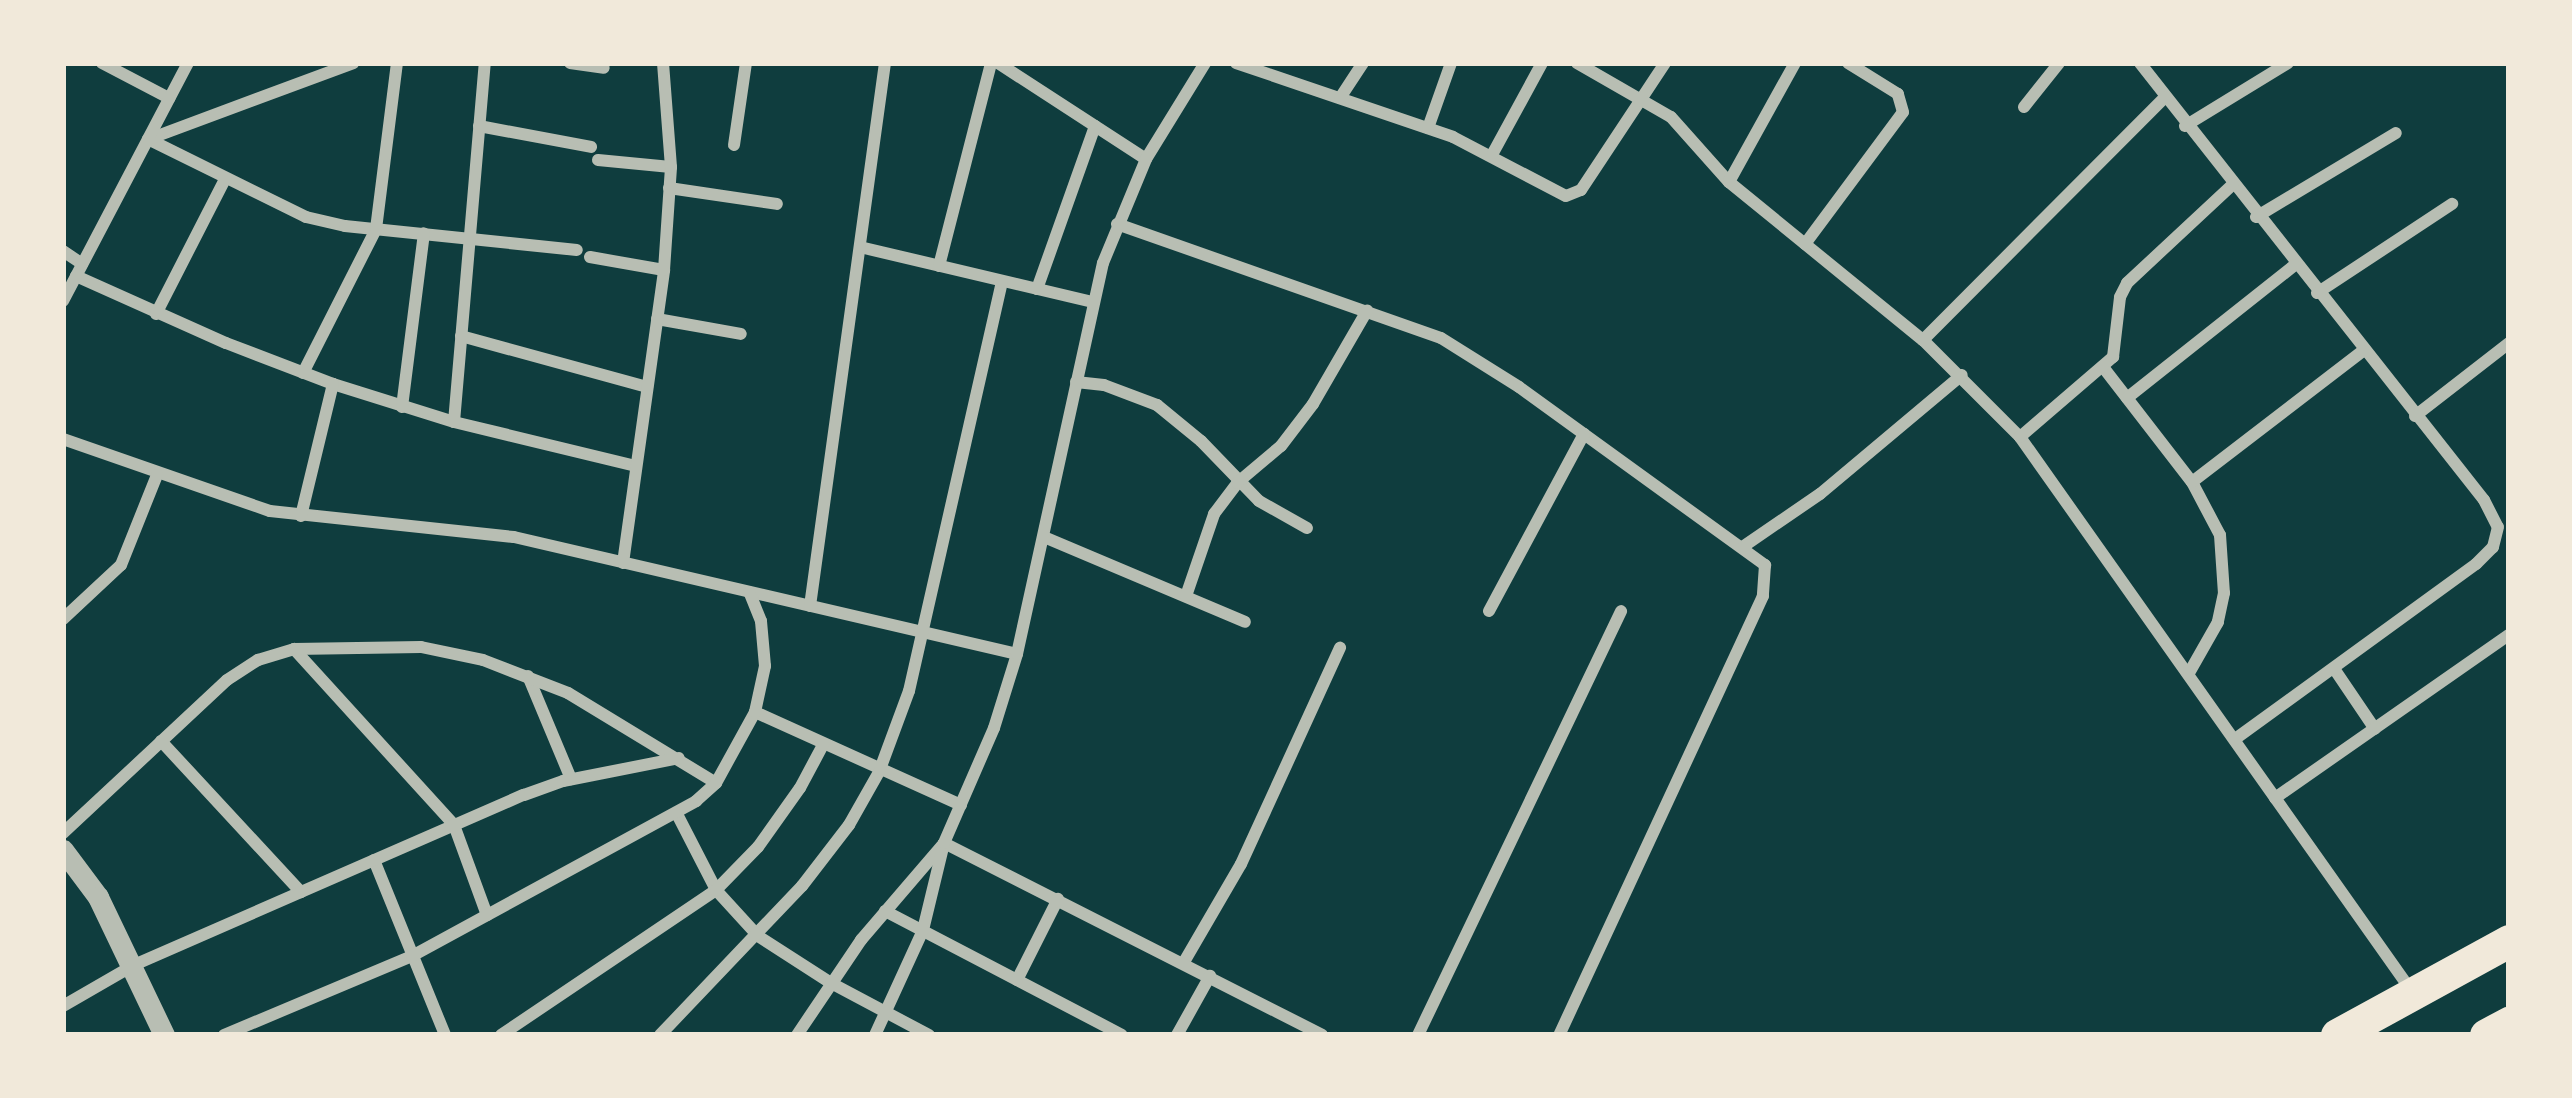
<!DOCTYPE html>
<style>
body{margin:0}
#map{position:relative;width:2572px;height:1098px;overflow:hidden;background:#0f3d3e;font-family:"Fira Sans Condensed",sans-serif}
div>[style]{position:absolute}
.minor>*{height:12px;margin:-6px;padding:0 6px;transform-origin:6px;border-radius:6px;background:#b8beb3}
.tertiary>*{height:21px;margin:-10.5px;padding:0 10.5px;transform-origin:10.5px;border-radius:10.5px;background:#b8beb3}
.trunk>*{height:33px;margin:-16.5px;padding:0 16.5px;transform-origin:16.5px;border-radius:16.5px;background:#f1e9da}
span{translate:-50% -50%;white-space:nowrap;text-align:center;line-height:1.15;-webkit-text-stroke:12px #f1e9da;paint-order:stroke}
.frame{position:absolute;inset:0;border:66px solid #f1e9da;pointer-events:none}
</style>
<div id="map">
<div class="minor">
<i style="left:102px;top:63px;width:76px;rotate:27.6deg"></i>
<i style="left:570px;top:63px;width:34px;rotate:8deg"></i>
<i style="left:998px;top:63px;width:176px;rotate:33deg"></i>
<i style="left:1236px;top:63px;width:229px;rotate:18.8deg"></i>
<i style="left:1453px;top:137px;width:127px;rotate:27.6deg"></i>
<i style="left:1566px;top:196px;width:16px;rotate:-22deg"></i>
<i style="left:1581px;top:190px;width:152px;rotate:-56.5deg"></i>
<i style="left:1577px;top:63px;width:108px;rotate:29.9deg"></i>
<i style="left:1671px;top:117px;width:87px;rotate:48.3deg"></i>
<i style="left:1729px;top:182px;width:250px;rotate:39.2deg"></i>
<i style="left:1923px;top:340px;width:137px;rotate:45deg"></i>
<i style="left:2020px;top:437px;width:681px;rotate:54.75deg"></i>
<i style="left:2140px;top:63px;width:556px;rotate:51.79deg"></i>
<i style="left:2484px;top:500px;width:30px;rotate:63deg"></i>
<i style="left:2498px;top:527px;width:21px;rotate:104deg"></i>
<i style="left:2493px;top:547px;width:24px;rotate:135deg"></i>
<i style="left:2476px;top:564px;width:298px;rotate:144deg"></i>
<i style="left:1340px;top:98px;width:42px;rotate:-56.7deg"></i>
<i style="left:2024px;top:107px;width:56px;rotate:-51.5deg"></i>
<i style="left:479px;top:126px;width:114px;rotate:10.6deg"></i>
<i style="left:2185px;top:126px;width:121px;rotate:-31.5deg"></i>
<i style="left:1428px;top:128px;width:69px;rotate:-70.5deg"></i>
<i style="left:148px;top:139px;width:176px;rotate:26.3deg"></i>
<i style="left:306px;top:217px;width:40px;rotate:13deg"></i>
<i style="left:345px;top:226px;width:233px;rotate:5.9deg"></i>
<i style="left:149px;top:139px;width:218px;rotate:-20.4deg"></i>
<i style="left:734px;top:145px;width:83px;rotate:-81.7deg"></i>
<i style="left:1493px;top:153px;width:102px;rotate:-61.4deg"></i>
<i style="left:598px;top:160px;width:73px;rotate:5.5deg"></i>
<i style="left:1729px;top:182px;width:136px;rotate:-61deg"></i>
<i style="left:669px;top:188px;width:109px;rotate:8.4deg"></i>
<i style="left:2256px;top:217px;width:163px;rotate:-31deg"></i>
<i style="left:1117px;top:224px;width:343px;rotate:19.4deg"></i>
<i style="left:1441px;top:338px;width:92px;rotate:32.1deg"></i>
<i style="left:1519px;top:387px;width:304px;rotate:35.9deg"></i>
<i style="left:1765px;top:565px;width:31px;rotate:94deg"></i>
<i style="left:1763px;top:596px;width:484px;rotate:114.9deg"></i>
<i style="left:1805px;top:244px;width:164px;rotate:-53.4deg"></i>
<i style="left:1903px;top:112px;width:19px;rotate:-106deg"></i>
<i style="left:1898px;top:94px;width:59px;rotate:-148.2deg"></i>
<i style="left:860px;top:247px;width:238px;rotate:13.3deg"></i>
<i style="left:63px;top:251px;width:23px;rotate:34deg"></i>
<i style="left:590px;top:257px;width:75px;rotate:10deg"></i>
<i style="left:939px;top:266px;width:210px;rotate:-75.6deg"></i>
<i style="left:76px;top:276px;width:164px;rotate:24.1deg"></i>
<i style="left:226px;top:343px;width:115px;rotate:21deg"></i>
<i style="left:333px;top:384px;width:127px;rotate:17.4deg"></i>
<i style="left:454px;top:422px;width:187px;rotate:13.6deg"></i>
<i style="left:1037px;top:289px;width:173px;rotate:-70.4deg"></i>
<i style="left:2317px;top:293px;width:162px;rotate:-33.4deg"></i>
<i style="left:63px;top:301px;width:269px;rotate:-62.3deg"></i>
<i style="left:156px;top:314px;width:152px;rotate:-62.9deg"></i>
<i style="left:657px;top:319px;width:85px;rotate:10.1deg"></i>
<i style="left:461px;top:336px;width:193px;rotate:15.3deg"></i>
<i style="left:1923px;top:340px;width:342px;rotate:-45.1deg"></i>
<i style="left:2103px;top:367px;width:145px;rotate:52.3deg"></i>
<i style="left:2192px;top:482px;width:60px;rotate:62.2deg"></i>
<i style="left:2220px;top:535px;width:58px;rotate:86.1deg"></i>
<i style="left:2224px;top:593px;width:30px;rotate:102deg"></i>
<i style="left:2218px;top:622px;width:59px;rotate:119.6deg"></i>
<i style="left:303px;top:373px;width:161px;rotate:-63.1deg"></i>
<i style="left:376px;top:229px;width:167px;rotate:-82.8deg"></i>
<i style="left:1076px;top:382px;width:28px;rotate:6deg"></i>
<i style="left:1104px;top:385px;width:57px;rotate:20.7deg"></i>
<i style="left:1157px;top:405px;width:57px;rotate:39.3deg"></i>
<i style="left:1201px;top:441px;width:83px;rotate:46deg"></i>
<i style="left:1259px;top:501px;width:55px;rotate:29.4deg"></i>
<i style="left:2127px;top:398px;width:214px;rotate:-38.4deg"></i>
<i style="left:402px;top:407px;width:175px;rotate:-82.8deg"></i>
<i style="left:2415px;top:416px;width:119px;rotate:-37.8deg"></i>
<i style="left:454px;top:422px;width:360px;rotate:-85.1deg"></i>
<i style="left:2020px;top:437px;width:123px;rotate:-40.7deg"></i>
<i style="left:2113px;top:357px;width:60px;rotate:-83.3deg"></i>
<i style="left:2120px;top:297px;width:16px;rotate:-63deg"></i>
<i style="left:2127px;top:283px;width:144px;rotate:-43deg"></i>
<i style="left:63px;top:439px;width:219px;rotate:19.2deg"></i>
<i style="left:270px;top:511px;width:245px;rotate:6.1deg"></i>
<i style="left:514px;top:537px;width:516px;rotate:13.09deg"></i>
<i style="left:2192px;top:482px;width:215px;rotate:-37.5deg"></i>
<i style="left:301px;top:516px;width:136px;rotate:-76.4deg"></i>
<i style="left:1044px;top:537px;width:218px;rotate:22.9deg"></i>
<i style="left:1744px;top:546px;width:92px;rotate:-34.4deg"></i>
<i style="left:1820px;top:494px;width:185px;rotate:-40deg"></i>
<i style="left:623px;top:563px;width:296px;rotate:-82deg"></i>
<i style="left:664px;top:270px;width:103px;rotate:-86.1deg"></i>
<i style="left:671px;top:167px;width:104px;rotate:-94.4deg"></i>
<i style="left:1186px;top:596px;width:87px;rotate:-71.1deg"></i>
<i style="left:1214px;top:514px;width:39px;rotate:-53deg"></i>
<i style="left:1237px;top:483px;width:57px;rotate:-40.1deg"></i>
<i style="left:1281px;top:446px;width:53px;rotate:-52.7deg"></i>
<i style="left:1313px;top:404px;width:108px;rotate:-59.9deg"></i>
<i style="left:810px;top:606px;width:548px;rotate:-82.14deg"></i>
<i style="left:1489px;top:611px;width:201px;rotate:-61.8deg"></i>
<i style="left:63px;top:619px;width:79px;rotate:-43deg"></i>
<i style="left:121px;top:565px;width:97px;rotate:-68.2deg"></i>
<i style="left:294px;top:649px;width:238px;rotate:47.7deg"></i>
<i style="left:454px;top:825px;width:96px;rotate:69.9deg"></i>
<i style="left:2335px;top:670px;width:71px;rotate:55.9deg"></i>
<i style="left:528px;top:676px;width:112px;rotate:67.3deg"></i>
<i style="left:755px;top:712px;width:226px;rotate:24.3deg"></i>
<i style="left:161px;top:741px;width:206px;rotate:47.2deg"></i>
<i style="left:2275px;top:798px;width:285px;rotate:-34.9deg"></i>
<i style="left:677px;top:814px;width:85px;rotate:62.8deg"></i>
<i style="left:716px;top:890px;width:62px;rotate:47.6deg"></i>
<i style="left:758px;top:936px;width:87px;rotate:32.8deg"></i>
<i style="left:831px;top:983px;width:111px;rotate:28deg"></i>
<i style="left:63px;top:833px;width:224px;rotate:-43deg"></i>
<i style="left:227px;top:680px;width:37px;rotate:-33deg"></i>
<i style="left:258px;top:660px;width:38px;rotate:-17deg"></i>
<i style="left:294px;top:649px;width:127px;rotate:-0.9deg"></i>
<i style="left:421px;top:647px;width:63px;rotate:11.8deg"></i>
<i style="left:483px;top:660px;width:91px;rotate:21.2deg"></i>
<i style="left:568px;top:693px;width:173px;rotate:31.3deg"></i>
<i style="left:374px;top:860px;width:189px;rotate:67.9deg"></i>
<i style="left:885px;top:911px;width:267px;rotate:27.6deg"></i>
<i style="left:1184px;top:962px;width:113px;rotate:-59.8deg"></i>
<i style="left:1241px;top:864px;width:238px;rotate:-65.4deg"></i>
<i style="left:1017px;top:980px;width:91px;rotate:-63.2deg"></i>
<i style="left:63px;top:1006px;width:82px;rotate:-30deg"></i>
<i style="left:134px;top:965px;width:425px;rotate:-23.6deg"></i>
<i style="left:524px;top:795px;width:41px;rotate:-19.7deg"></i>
<i style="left:563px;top:781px;width:118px;rotate:-11.2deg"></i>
<i style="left:224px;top:1035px;width:204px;rotate:-22.8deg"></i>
<i style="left:412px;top:956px;width:324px;rotate:-28.6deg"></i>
<i style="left:696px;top:801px;width:27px;rotate:-42deg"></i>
<i style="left:716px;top:783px;width:81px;rotate:-61.2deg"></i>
<i style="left:755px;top:712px;width:47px;rotate:-77.7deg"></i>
<i style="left:765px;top:666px;width:45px;rotate:-95.1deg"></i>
<i style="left:761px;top:621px;width:31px;rotate:-112deg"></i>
<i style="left:501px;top:1035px;width:259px;rotate:-34deg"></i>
<i style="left:716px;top:890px;width:60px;rotate:-45.7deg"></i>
<i style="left:758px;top:847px;width:72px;rotate:-54.6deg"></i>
<i style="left:800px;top:788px;width:49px;rotate:-61.9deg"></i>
<i style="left:660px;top:1035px;width:206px;rotate:-46.4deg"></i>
<i style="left:802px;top:886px;width:77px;rotate:-52.4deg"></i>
<i style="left:849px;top:825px;width:61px;rotate:-60.5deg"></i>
<i style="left:879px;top:772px;width:86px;rotate:-69.7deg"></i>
<i style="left:909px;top:691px;width:420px;rotate:-77.2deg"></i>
<i style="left:797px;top:1035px;width:115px;rotate:-56deg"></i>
<i style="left:861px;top:940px;width:128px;rotate:-49.4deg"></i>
<i style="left:944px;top:843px;width:424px;rotate:26.9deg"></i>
<i style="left:875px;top:1035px;width:115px;rotate:-65.4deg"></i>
<i style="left:923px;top:930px;width:89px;rotate:-76.4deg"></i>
<i style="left:944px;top:843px;width:125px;rotate:-66.5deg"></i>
<i style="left:994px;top:728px;width:77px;rotate:-72.7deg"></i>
<i style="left:1017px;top:654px;width:400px;rotate:-77.6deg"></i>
<i style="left:1103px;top:263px;width:113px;rotate:-67.5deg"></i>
<i style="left:1146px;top:159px;width:113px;rotate:-58.4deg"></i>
<i style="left:1177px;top:1035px;width:68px;rotate:-60.8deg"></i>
<i style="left:1418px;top:1035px;width:470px;rotate:-64.4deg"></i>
</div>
<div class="tertiary">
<i style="left:63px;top:850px;width:59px;rotate:53.3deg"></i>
<i style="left:98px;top:897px;width:153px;rotate:64.4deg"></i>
</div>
<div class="trunk">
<i style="left:2337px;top:1035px;width:196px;rotate:-28.7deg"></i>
<i style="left:2486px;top:1035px;width:26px;rotate:-28deg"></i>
</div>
<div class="frame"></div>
</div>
